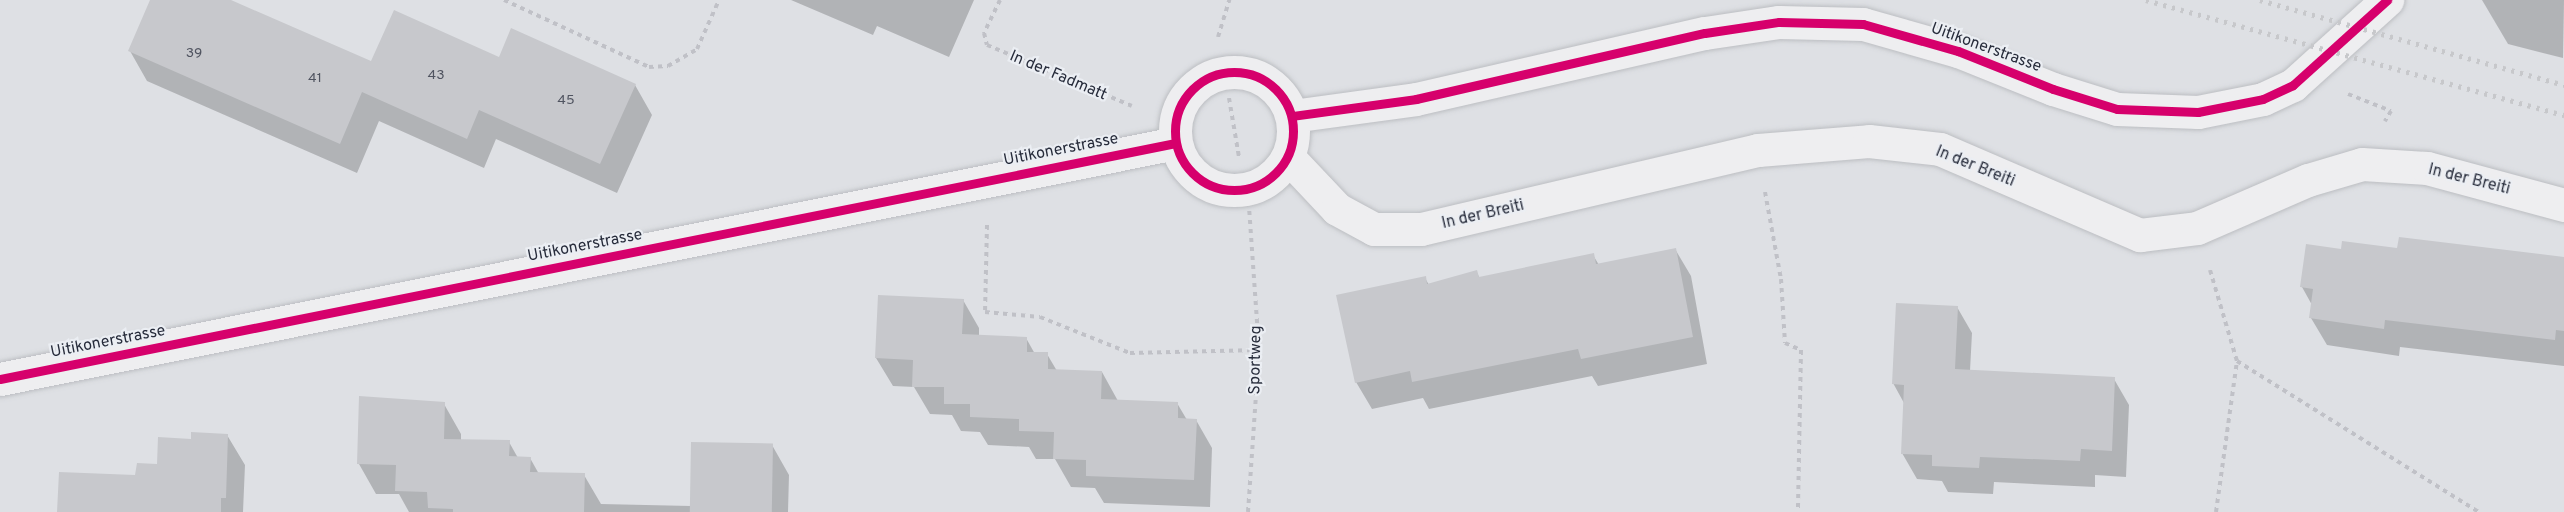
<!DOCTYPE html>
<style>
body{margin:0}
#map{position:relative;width:2564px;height:512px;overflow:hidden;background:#dee0e4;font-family:Overpass,sans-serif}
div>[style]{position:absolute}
.shadow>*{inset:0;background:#0003}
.building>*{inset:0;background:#c7c8cc;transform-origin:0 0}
.path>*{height:4px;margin-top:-2px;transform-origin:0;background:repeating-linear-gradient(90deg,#c0c1c7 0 4.5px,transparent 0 9px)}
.roads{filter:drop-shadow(0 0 2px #bcbec2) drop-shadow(0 0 2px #bcbec2)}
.minor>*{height:33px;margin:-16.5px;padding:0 16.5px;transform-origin:16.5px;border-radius:16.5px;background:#eeeef0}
.minor>.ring{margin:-16.5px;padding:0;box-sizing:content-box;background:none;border:33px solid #eeeef0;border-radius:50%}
.rail>*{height:4.5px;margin-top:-2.25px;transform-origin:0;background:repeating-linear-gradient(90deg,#c7c8cb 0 3px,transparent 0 9px)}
.cycleway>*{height:9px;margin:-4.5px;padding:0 4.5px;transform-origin:4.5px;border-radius:4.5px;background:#d6006c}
.cycleway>.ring{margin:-4.5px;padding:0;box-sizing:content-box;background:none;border:9px solid #d6006c;border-radius:50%}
span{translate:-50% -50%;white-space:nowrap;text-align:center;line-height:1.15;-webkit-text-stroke:4.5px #ebeef3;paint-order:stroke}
.number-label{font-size:14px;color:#505460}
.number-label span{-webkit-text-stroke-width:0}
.street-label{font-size:16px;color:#272c3b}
</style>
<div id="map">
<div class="shadow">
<i style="clip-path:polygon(151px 0,228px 0,372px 63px,500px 59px,635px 85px,652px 115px,617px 193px,496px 139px,484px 168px,379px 121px,357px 173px,147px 81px,130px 51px)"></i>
<i style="clip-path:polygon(791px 0,974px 0,949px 57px,877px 26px,873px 35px)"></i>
<i style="clip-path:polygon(2482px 0,2564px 0,2563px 58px,2508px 44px)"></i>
<i style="clip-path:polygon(1675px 249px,1691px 276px,1707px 364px,1598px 386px,1592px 376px,1429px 409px,1423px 398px,1372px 409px,1356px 382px,1425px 278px,1429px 285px,1476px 272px,1480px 278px,1593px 255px,1599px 265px)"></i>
<i style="clip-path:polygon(2399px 250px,2564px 259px,2564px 366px,2400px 347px,2399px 356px,2327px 345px,2311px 318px,2312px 305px,2302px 287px,2342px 251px)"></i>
<i style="clip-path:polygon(963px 300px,979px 328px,979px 336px,1026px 338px,1035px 354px,1047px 354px,1057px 371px,1102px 372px,1118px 401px,1177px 403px,1187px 420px,1196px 420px,1212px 448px,1210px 507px,1104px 503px,1095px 488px,1071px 487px,1055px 459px,1036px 459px,1029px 447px,988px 445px,980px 432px,961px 431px,952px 415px,930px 414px,914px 387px,893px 386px,876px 358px)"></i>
<i style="clip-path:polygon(1957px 307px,1972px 333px,1970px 371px,2114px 379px,2129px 405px,2126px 477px,2095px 475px,2095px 487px,1994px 482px,1993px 494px,1948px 492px,1942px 481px,1917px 479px,1902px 453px,1904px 403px,1893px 383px)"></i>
<i style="clip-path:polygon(444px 404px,461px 434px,461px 441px,509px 442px,518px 458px,530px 458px,539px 474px,584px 475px,601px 504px,691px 506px,772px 445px,789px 475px,788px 512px,409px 512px,399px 494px,376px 494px,359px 464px)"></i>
<i style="clip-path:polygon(227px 435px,245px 465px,243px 512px,59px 512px,158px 466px,192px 440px)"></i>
</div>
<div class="building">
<i style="clip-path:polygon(150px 0,231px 0,371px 61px,394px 10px,499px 57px,511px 28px,636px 84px,600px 164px,479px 110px,467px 139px,362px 92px,340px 144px,128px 51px)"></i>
<i style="clip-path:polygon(2399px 237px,2564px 257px,2564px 331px,2556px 330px,2555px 340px,2385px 320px,2384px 329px,2309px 318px,2313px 289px,2300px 287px,2306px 244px,2341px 249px,2342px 241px,2397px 248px)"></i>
<i style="clip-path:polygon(1676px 248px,1693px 337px,1581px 359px,1578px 349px,1412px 382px,1410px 371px,1355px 383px,1336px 295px,1426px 276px,1427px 284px,1477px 270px,1479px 277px,1594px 253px,1596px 264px)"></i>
<i style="clip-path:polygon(878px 295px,964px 299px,962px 334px,1027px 337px,1027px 352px,1048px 352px,1048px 369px,1102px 371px,1101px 399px,1178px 402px,1178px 418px,1197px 419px,1194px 480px,1086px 476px,1086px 460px,1053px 459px,1054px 432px,1019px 431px,1019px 419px,970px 417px,970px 404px,944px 404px,944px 387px,912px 387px,913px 360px,875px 358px)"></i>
<i style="clip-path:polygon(1896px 303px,1958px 306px,1955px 369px,2115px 377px,2112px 451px,2081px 449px,2080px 461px,1980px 457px,1979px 468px,1932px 466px,1932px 455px,1901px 454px,1904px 385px,1892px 384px)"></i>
<i style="clip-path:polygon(359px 396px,445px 402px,444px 439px,510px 440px,509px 456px,531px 457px,530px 472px,585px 473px,584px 512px,453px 512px,453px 509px,428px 508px,427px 492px,395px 491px,396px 465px,357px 464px)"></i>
<i style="clip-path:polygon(191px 432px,228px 434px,226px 498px,221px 498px,221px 512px,57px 512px,59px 472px,135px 475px,137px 463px,157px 464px,158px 437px,191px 439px)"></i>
<i style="left:691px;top:442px;width:82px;height:70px;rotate:1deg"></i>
</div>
<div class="path">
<i style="left:504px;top:0;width:160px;rotate:24.8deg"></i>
<i style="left:649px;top:67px;width:19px;rotate:-3deg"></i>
<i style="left:668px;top:66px;width:34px;rotate:-30deg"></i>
<i style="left:697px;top:49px;width:54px;rotate:-65.8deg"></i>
<i style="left:1000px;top:0;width:37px;rotate:116deg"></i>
<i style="left:984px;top:33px;width:12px;rotate:76deg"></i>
<i style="left:987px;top:45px;width:157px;rotate:22.8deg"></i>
<i style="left:1218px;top:37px;width:39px;rotate:-73deg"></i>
<i style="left:2348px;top:94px;width:46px;rotate:21.6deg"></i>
<i style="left:2391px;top:111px;width:12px;rotate:121deg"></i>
<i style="left:1229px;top:98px;width:60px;rotate:80.4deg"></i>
<i style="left:1765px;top:192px;width:88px;rotate:79.6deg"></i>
<i style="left:1781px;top:279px;width:64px;rotate:86.4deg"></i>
<i style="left:1785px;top:343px;width:17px;rotate:24deg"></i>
<i style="left:1801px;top:350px;width:162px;rotate:91.1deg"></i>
<i style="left:987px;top:225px;width:87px;rotate:91.3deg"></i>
<i style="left:985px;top:312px;width:55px;rotate:5.2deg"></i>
<i style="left:1040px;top:317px;width:97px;rotate:21.8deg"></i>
<i style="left:1130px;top:353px;width:129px;rotate:-1.3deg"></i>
<i style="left:2210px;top:270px;width:95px;rotate:73.5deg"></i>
<i style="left:2237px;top:361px;width:285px;rotate:32deg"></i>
<i style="left:1248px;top:512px;width:162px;rotate:-86.1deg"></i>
<i style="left:1259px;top:350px;width:142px;rotate:-94deg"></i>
<i style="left:2216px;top:512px;width:152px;rotate:-82.1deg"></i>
</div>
<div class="roads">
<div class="minor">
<i class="ring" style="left:1175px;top:72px;width:85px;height:85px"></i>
<i style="left:1292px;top:116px;width:125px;rotate:-7.8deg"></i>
<i style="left:1416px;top:99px;width:296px;rotate:-12.9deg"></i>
<i style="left:1705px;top:33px;width:75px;rotate:-8.5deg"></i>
<i style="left:1779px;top:22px;width:84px;rotate:1.4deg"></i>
<i style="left:1863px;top:24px;width:99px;rotate:15.9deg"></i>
<i style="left:1958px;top:51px;width:102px;rotate:21.8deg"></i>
<i style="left:2053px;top:89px;width:67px;rotate:17.4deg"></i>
<i style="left:2117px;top:109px;width:81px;rotate:2.1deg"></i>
<i style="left:2198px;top:112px;width:66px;rotate:-11.3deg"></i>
<i style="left:2263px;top:99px;width:33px;rotate:-25deg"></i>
<i style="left:2293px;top:85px;width:127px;rotate:-42.1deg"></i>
<i style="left:1288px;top:157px;width:71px;rotate:46.7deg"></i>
<i style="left:1337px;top:209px;width:42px;rotate:28.4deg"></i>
<i style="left:1374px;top:229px;width:47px"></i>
<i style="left:1421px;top:229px;width:346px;rotate:-13.2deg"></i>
<i style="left:1758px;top:150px;width:111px;rotate:-4.6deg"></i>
<i style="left:1869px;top:141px;width:71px;rotate:6.4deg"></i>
<i style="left:1940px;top:149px;width:218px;rotate:23.3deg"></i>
<i style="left:2140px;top:235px;width:57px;rotate:-7deg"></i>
<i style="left:2197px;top:228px;width:121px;rotate:-23.4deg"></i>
<i style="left:2308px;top:180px;width:56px;rotate:-16.5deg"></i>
<i style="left:2362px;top:164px;width:65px;rotate:3.5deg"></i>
<i style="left:2427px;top:168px;width:142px;rotate:15.1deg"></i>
<i style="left:0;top:379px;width:1199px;rotate:-11.35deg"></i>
</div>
</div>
<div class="rail">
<i style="left:2146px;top:0;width:434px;rotate:15.4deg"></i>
<i style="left:2260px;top:0;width:316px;rotate:15.6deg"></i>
</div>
<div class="cycleway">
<i class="ring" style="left:1175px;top:72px;width:109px;height:109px"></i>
<i style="left:1292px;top:116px;width:125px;rotate:-7.8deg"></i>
<i style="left:1416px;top:99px;width:296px;rotate:-12.9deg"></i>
<i style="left:1705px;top:33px;width:75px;rotate:-8.5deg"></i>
<i style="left:1779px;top:22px;width:84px;rotate:1.4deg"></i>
<i style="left:1863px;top:24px;width:99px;rotate:15.9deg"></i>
<i style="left:1958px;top:51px;width:102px;rotate:21.8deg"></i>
<i style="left:2053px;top:89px;width:67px;rotate:17.4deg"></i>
<i style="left:2117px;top:109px;width:81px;rotate:2.1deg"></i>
<i style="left:2198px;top:112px;width:66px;rotate:-11.3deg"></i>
<i style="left:2263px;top:99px;width:33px;rotate:-25deg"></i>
<i style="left:2293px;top:85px;width:127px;rotate:-42.1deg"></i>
<i style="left:0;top:379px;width:1199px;rotate:-11.35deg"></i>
</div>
<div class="number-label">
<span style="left:194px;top:54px">39</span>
<span style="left:436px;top:76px">43</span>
<span style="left:315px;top:79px">41</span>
<span style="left:566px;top:101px">45</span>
</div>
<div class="street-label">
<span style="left:1986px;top:48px;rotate:20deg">Uitikonerstrasse</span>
<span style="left:1058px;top:76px;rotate:23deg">In der Fadmatt</span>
<span style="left:1061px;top:150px;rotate:-11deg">Uitikonerstrasse</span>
<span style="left:1975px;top:167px;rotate:22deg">In der Breiti</span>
<span style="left:2469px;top:180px;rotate:14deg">In der Breiti</span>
<span style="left:1483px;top:215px;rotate:-13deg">In der Breiti</span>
<span style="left:585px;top:246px;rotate:-11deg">Uitikonerstrasse</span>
<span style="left:108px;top:342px;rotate:-11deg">Uitikonerstrasse</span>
<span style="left:1256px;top:360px;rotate:-89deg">Sportweg</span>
</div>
</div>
